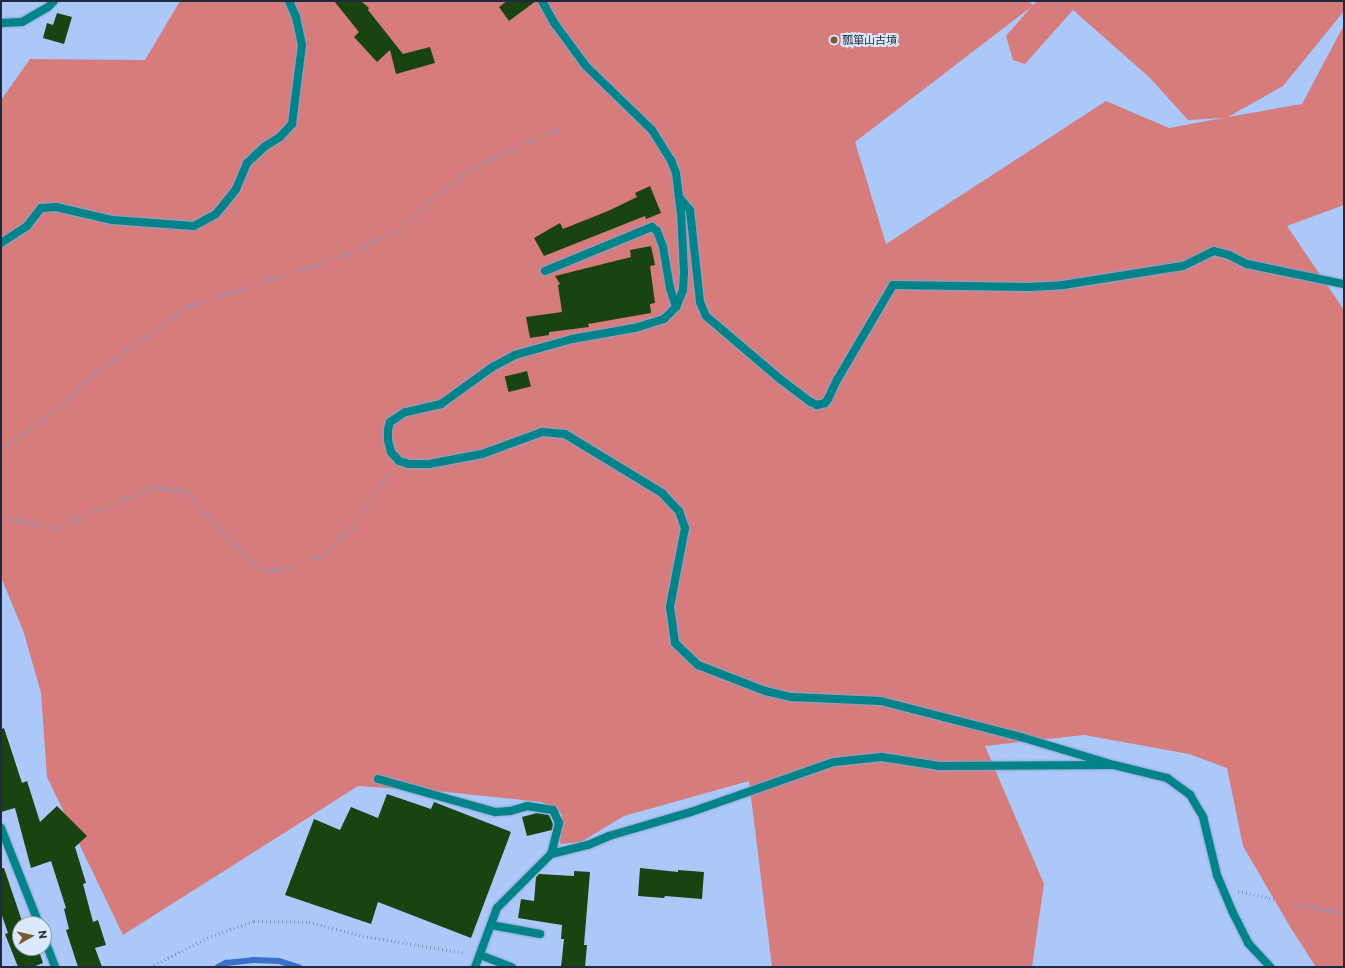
<!DOCTYPE html>
<meta charset="utf-8">
<style>
body{margin:0}
#map{position:relative;width:1345px;height:968px;overflow:hidden;background:#abc8f9;font-family:Commissioner,"Noto Sans JP",sans-serif}
div>[style]{position:absolute}
.green>*{inset:0;background:#d67c7c}
.stream>*{height:5.5px;margin:-2.75px;padding:0 2.75px;transform-origin:2.75px;border-radius:2.75px;background:#3b6fc8}
.building>*{inset:0;background:#1a4312;transform-origin:0 0}
.path>*{height:2.5px;margin-top:-1.25px;transform-origin:0;background:repeating-linear-gradient(90deg,#8097bf 0 1px,transparent 0 4px)}
.roads{filter:drop-shadow(0 0 1px #8ca5d0) drop-shadow(0 0 1px #8ca5d0)}
.lane>*{height:8px;margin:-4px;padding:0 4px;transform-origin:4px;border-radius:4px;background:#018389}
.street>*{height:8px;margin:-4px;padding:0 4px;transform-origin:4px;border-radius:4px;background:#018389}
.dots>*{width:11px;height:11px;translate:-50% -50%;box-sizing:border-box;border:2px solid #dce8fc;border-radius:50%}
span{translate:-50% -50%;white-space:nowrap;text-align:center;line-height:1.15;-webkit-text-stroke:4px #dce8fc;paint-order:stroke}
.poi-label{font-size:11px;color:#1f2b3d}
.left{translate:0 -50%;text-align:left}
.frame{position:absolute;inset:0;border:2px solid #1f2b3d;pointer-events:none}
.north{position:absolute;left:12px;top:916px;width:40px;height:40px;box-sizing:border-box;background:#dce8fc;border:1px solid #909cb0;border-radius:50%;rotate:82deg;font-size:11px;font-weight:700;line-height:16px;text-align:center;color:#1f2b3d}
.north::after{content:'';display:block;margin:auto;width:14px;height:18px;background:#765c2e;clip-path:polygon(50% 0,100% 100%,50% 72%,0 100%)}
</style>
<div id="map">
<div class="green">
<i style="clip-path:polygon(evenodd,180px 1px,1029px 1px,1033px 5px,1038px 1px,1344px 1px,1344px 11px,1283px 86px,1228px 117px,1302px 104px,1344px 25px,1344px 205px,1287px 226px,1344px 310px,1344px 967px,1316px 967px,1292px 930px,1243px 846px,1227px 768px,1189px 754px,1084px 735px,985px 746px,1044px 884px,1032px 967px,772px 967px,749px 781px,624px 816px,581px 842px,560px 844px,562px 814px,542px 802px,446px 792px,358px 786px,123px 935px,47px 777px,41px 693px,24px 633px,1px 577px,1px 100px,30px 59px,145px 60px,180px 1px,1031px 7px,1006px 36px,1013px 60px,1025px 64px,1073px 10px,1149px 77px,1188px 120px,1223px 118px,1169px 128px,1106px 101px,886px 244px,855px 142px,1031px 7px)"></i>
</div>
<div class="stream">
<i style="left:218px;top:967px;width:9px;rotate:-27deg"></i>
<i style="left:226px;top:963px;width:27px;rotate:-6deg"></i>
<i style="left:253px;top:960px;width:26px;rotate:2deg"></i>
<i style="left:279px;top:961px;width:21px;rotate:17deg"></i>
</div>
<div class="building">
<i style="clip-path:polygon(334px 1px,361px 1px,369px 8px,368px 10px,403px 54px,430px 47px,435px 63px,396px 74px,390px 50px,377px 62px,354px 37px,359px 32px)"></i>
<i style="clip-path:polygon(507px 1px,536px 1px,509px 21px,499px 7px)"></i>
<i style="clip-path:polygon(57px 13px,72px 17px,64px 44px,43px 38px,47px 23px,53px 25px)"></i>
<i style="clip-path:polygon(650px 186px,661px 213px,646px 219px,645px 216px,544px 256px,534px 238px,560px 223px,563px 229px,608px 211px,637px 197px,635px 193px)"></i>
<i style="clip-path:polygon(651px 246px,655px 265px,650px 266px,655px 303px,650px 304px,651px 313px,588px 324px,589px 327px,549px 332px,549px 335px,530px 338px,526px 317px,562px 312px,558px 285px,560px 284px,555px 276px,631px 257px,630px 250px)"></i>
<i style="left:527px;top:371px;width:16px;height:23px;rotate:76deg"></i>
<i style="clip-path:polygon(4px 728px,22px 783px,27px 781px,40px 822px,57px 806px,87px 836px,75px 847px,86px 883px,83px 884px,93px 922px,98px 920px,106px 945px,95px 948px,102px 967px,78px 967px,66px 930px,69px 929px,64px 909px,66px 908px,51px 861px,31px 868px,15px 808px,1px 812px,1px 729px)"></i>
<i style="clip-path:polygon(387px 794px,431px 809px,434px 802px,511px 832px,471px 938px,378px 902px,371px 924px,285px 895px,314px 819px,340px 830px,351px 807px,378px 818px)"></i>
<i style="clip-path:polygon(537px 813px,549px 815px,553px 824px,552px 830px,527px 836px,522px 817px)"></i>
<i style="clip-path:polygon(1px 868px,4px 868px,23px 924px,20px 924px,20px 948px,38px 948px,43px 963px,33px 967px,18px 967px,5px 934px,8px 933px,1px 913px)"></i>
<i style="clip-path:polygon(640px 868px,678px 872px,678px 870px,704px 872px,702px 899px,665px 896px,664px 898px,638px 896px)"></i>
<i style="clip-path:polygon(574px 871px,590px 872px,584px 945px,587px 945px,585px 967px,561px 967px,564px 939px,561px 939px,562px 925px,518px 918px,521px 899px,534px 901px,536px 877px,539px 874px,574px 876px)"></i>
</div>
<div class="path">
<i style="left:1px;top:449px;width:62px;rotate:-35.2deg"></i>
<i style="left:52px;top:413px;width:57px;rotate:-42.9deg"></i>
<i style="left:94px;top:374px;width:118px;rotate:-35.7deg"></i>
<i style="left:190px;top:305px;width:167px;rotate:-17.8deg"></i>
<i style="left:349px;top:254px;width:61px;rotate:-26.1deg"></i>
<i style="left:404px;top:227px;width:42px;rotate:-46deg"></i>
<i style="left:433px;top:197px;width:54px;rotate:-36deg"></i>
<i style="left:477px;top:165px;width:96px;rotate:-23.9deg"></i>
<i style="left:1px;top:515px;width:53px;rotate:15.4deg"></i>
<i style="left:52px;top:529px;width:108px;rotate:-22.8deg"></i>
<i style="left:152px;top:487px;width:34px;rotate:7deg"></i>
<i style="left:186px;top:491px;width:98px;rotate:47.5deg"></i>
<i style="left:252px;top:563px;width:18px;rotate:27deg"></i>
<i style="left:268px;top:571px;width:53px;rotate:-14.3deg"></i>
<i style="left:319px;top:558px;width:44px;rotate:-43.2deg"></i>
<i style="left:351px;top:528px;width:70px;rotate:-54.9deg"></i>
<i style="left:1238px;top:891px;width:108px;rotate:12.2deg"></i>
<i style="left:150px;top:967px;width:68px;rotate:-26.9deg"></i>
<i style="left:211px;top:936px;width:46px;rotate:-19.2deg"></i>
<i style="left:254px;top:921px;width:55px;rotate:1deg"></i>
<i style="left:309px;top:922px;width:56px;rotate:14.5deg"></i>
<i style="left:363px;top:936px;width:104px;rotate:9.4deg"></i>
</div>
<div class="roads">
<div class="lane">
<i style="left:679px;top:197px;width:17px;rotate:50deg"></i>
<i style="left:690px;top:210px;width:93px;rotate:83.8deg"></i>
<i style="left:700px;top:302px;width:15px;rotate:67deg"></i>
<i style="left:706px;top:316px;width:97px;rotate:40.4deg"></i>
<i style="left:780px;top:379px;width:39px;rotate:37deg"></i>
<i style="left:811px;top:402px;width:7px;rotate:27deg"></i>
<i style="left:817px;top:405px;width:8px;rotate:-14deg"></i>
<i style="left:825px;top:403px;width:5px;rotate:-53deg"></i>
<i style="left:828px;top:399px;width:21px;rotate:-65deg"></i>
<i style="left:837px;top:380px;width:110px;rotate:-59.5deg"></i>
<i style="left:893px;top:285px;width:136px;rotate:0.8deg"></i>
<i style="left:1029px;top:287px;width:34px;rotate:-3deg"></i>
<i style="left:1063px;top:285px;width:121px;rotate:-9deg"></i>
<i style="left:1183px;top:266px;width:34px;rotate:-26deg"></i>
<i style="left:1214px;top:251px;width:16px;rotate:15deg"></i>
<i style="left:1229px;top:255px;width:20px;rotate:27deg"></i>
<i style="left:1247px;top:264px;width:99px;rotate:11.7deg"></i>
<i style="left:1px;top:243px;width:31px;rotate:-33deg"></i>
<i style="left:27px;top:226px;width:23px;rotate:-52deg"></i>
<i style="left:41px;top:208px;width:15px;rotate:-4deg"></i>
<i style="left:56px;top:207px;width:57px;rotate:13.1deg"></i>
<i style="left:112px;top:220px;width:82px;rotate:4.2deg"></i>
<i style="left:194px;top:226px;width:25px;rotate:-29deg"></i>
<i style="left:216px;top:214px;width:32px;rotate:-51deg"></i>
<i style="left:236px;top:189px;width:28px;rotate:-67deg"></i>
<i style="left:247px;top:163px;width:23px;rotate:-43deg"></i>
<i style="left:264px;top:147px;width:19px;rotate:-32deg"></i>
<i style="left:280px;top:137px;width:18px;rotate:-47deg"></i>
<i style="left:292px;top:124px;width:80px;rotate:-82.8deg"></i>
<i style="left:302px;top:45px;width:29px;rotate:-102deg"></i>
<i style="left:296px;top:17px;width:17px;rotate:-114deg"></i>
<i style="left:551px;top:854px;width:38px;rotate:-14deg"></i>
<i style="left:588px;top:845px;width:23px;rotate:-23deg"></i>
<i style="left:609px;top:836px;width:85px;rotate:-16.3deg"></i>
<i style="left:691px;top:812px;width:151px;rotate:-19.3deg"></i>
<i style="left:834px;top:762px;width:48px;rotate:-5.9deg"></i>
<i style="left:882px;top:757px;width:58px;rotate:9deg"></i>
<i style="left:939px;top:766px;width:173px;rotate:-0.3deg"></i>
<i style="left:480px;top:955px;width:34px;rotate:21deg"></i>
</div>
<div class="street">
<i style="left:542px;top:1px;width:26px;rotate:61deg"></i>
<i style="left:555px;top:24px;width:52px;rotate:53.6deg"></i>
<i style="left:586px;top:66px;width:92px;rotate:44.1deg"></i>
<i style="left:652px;top:130px;width:36px;rotate:58deg"></i>
<i style="left:671px;top:160px;width:14px;rotate:69deg"></i>
<i style="left:676px;top:173px;width:38px;rotate:83deg"></i>
<i style="left:681px;top:211px;width:61px;rotate:87.2deg"></i>
<i style="left:684px;top:272px;width:18px;rotate:93deg"></i>
<i style="left:683px;top:290px;width:18px;rotate:112deg"></i>
<i style="left:676px;top:307px;width:17px;rotate:135deg"></i>
<i style="left:664px;top:319px;width:31px;rotate:163deg"></i>
<i style="left:634px;top:328px;width:63px;rotate:169.9deg"></i>
<i style="left:572px;top:339px;width:59px;rotate:164.3deg"></i>
<i style="left:515px;top:355px;width:27px;rotate:152deg"></i>
<i style="left:491px;top:368px;width:62px;rotate:144.2deg"></i>
<i style="left:441px;top:404px;width:37px;rotate:167deg"></i>
<i style="left:405px;top:412px;width:18px;rotate:146deg"></i>
<i style="left:390px;top:422px;width:8px;rotate:104deg"></i>
<i style="left:388px;top:430px;width:10px;rotate:90deg"></i>
<i style="left:388px;top:440px;width:12px;rotate:76deg"></i>
<i style="left:391px;top:452px;width:12px;rotate:48deg"></i>
<i style="left:399px;top:461px;width:10px;rotate:17deg"></i>
<i style="left:409px;top:464px;width:20px"></i>
<i style="left:429px;top:464px;width:54px;rotate:-10.7deg"></i>
<i style="left:482px;top:454px;width:64px;rotate:-20.1deg"></i>
<i style="left:542px;top:432px;width:23px;rotate:5deg"></i>
<i style="left:565px;top:434px;width:114px;rotate:31.3deg"></i>
<i style="left:662px;top:493px;width:25px;rotate:47deg"></i>
<i style="left:679px;top:511px;width:18px;rotate:71deg"></i>
<i style="left:685px;top:528px;width:80px;rotate:100.8deg"></i>
<i style="left:670px;top:607px;width:36px;rotate:82deg"></i>
<i style="left:675px;top:643px;width:32px;rotate:44deg"></i>
<i style="left:698px;top:665px;width:72px;rotate:21.2deg"></i>
<i style="left:765px;top:691px;width:28px;rotate:13deg"></i>
<i style="left:792px;top:697px;width:89px;rotate:2.6deg"></i>
<i style="left:881px;top:701px;width:145px;rotate:14.4deg"></i>
<i style="left:1021px;top:737px;width:97px;rotate:16.8deg"></i>
<i style="left:1114px;top:765px;width:55px;rotate:13.8deg"></i>
<i style="left:1167px;top:778px;width:29px;rotate:36deg"></i>
<i style="left:1190px;top:795px;width:26px;rotate:59deg"></i>
<i style="left:1203px;top:817px;width:60px;rotate:76.4deg"></i>
<i style="left:1217px;top:875px;width:41px;rotate:67.2deg"></i>
<i style="left:1233px;top:913px;width:34px;rotate:63deg"></i>
<i style="left:1248px;top:943px;width:33px;rotate:47deg"></i>
<i style="left:1px;top:23px;width:21px;rotate:-3deg"></i>
<i style="left:22px;top:22px;width:30px;rotate:-30deg"></i>
<i style="left:48px;top:7px;width:8px;rotate:-45deg"></i>
<i style="left:545px;top:271px;width:116px;rotate:-22.4deg"></i>
<i style="left:652px;top:227px;width:6px;rotate:39deg"></i>
<i style="left:657px;top:231px;width:17px;rotate:69deg"></i>
<i style="left:663px;top:247px;width:42px;rotate:80.3deg"></i>
<i style="left:670px;top:288px;width:20px;rotate:72deg"></i>
<i style="left:378px;top:779px;width:122px;rotate:15.8deg"></i>
<i style="left:495px;top:812px;width:15px;rotate:-4deg"></i>
<i style="left:510px;top:811px;width:18px;rotate:-16deg"></i>
<i style="left:527px;top:806px;width:26px;rotate:9deg"></i>
<i style="left:553px;top:810px;width:14px;rotate:65deg"></i>
<i style="left:559px;top:823px;width:32px;rotate:104deg"></i>
<i style="left:551px;top:854px;width:76px;rotate:135deg"></i>
<i style="left:497px;top:908px;width:63px;rotate:110.4deg"></i>
<i style="left:1px;top:828px;width:103px;rotate:68.4deg"></i>
<i style="left:491px;top:925px;width:50px;rotate:10.4deg"></i>
<i style="left:44px;top:938px;width:31px;rotate:69deg"></i>
</div>
</div>
<div class="dots">
<i style="left:834px;top:40px;background:#765c2e"></i>
</div>
<div class="poi-label">
<span class="left" style="left:842px;top:40px">瓢箪山古墳</span>
</div>
<div class="frame"></div>
<div class="north">N</div>
</div>
